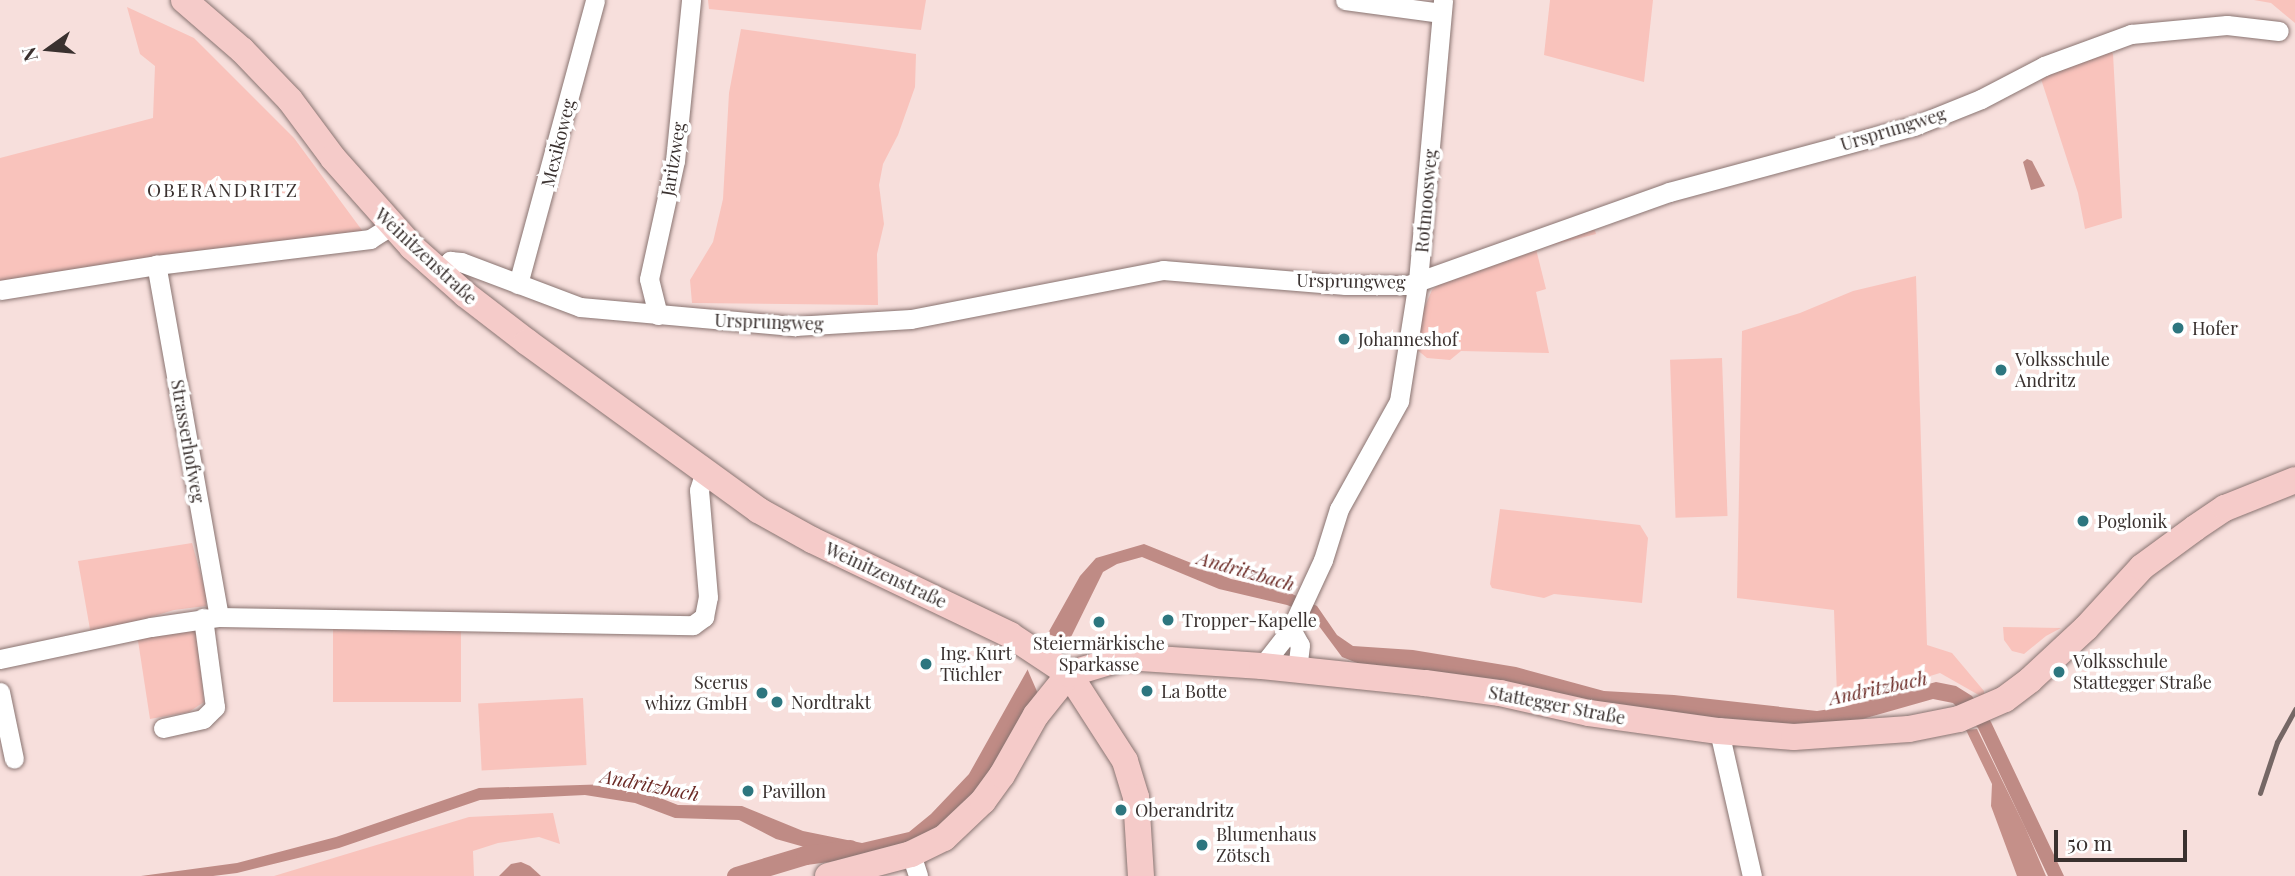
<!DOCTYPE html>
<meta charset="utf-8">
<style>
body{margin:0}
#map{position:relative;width:2295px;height:876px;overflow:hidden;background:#f7dfdc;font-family:"Playfair Display",serif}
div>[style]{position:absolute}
.green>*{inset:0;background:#f9c3bc;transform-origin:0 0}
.forest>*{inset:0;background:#c59089}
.water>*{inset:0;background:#bf8b85}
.pier>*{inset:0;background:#f7dfdc}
.canal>*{height:19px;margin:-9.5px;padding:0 9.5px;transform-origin:9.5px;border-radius:9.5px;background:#bf8b85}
.roads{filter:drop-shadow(0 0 2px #897471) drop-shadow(0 0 2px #897471)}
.street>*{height:19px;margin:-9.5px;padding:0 9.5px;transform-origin:9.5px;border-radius:9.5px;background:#fff}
.secondary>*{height:26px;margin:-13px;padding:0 13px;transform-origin:13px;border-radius:13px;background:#f5cbc9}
.rail>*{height:5px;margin:-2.5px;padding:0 2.5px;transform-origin:2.5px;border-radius:2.5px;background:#756765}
.dots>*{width:19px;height:19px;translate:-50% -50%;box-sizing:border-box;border:4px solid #fff;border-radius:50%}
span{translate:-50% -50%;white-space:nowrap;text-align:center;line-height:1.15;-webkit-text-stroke:7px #fff;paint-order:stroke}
.street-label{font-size:18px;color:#3a312f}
.poi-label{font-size:18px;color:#3a312f}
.left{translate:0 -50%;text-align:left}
.right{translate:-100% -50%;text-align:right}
.neighbourhood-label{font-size:19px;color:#3a312f;letter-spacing:2px}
.water-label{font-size:19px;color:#6b2a25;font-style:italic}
.north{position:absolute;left:14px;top:14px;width:70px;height:70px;-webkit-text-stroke:5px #fff;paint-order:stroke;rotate:255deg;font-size:19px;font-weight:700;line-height:28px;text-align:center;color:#3a312f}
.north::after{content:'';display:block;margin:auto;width:24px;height:32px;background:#3a312f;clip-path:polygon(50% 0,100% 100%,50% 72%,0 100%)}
.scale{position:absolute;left:2054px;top:830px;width:133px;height:32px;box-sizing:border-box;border:4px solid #3a312f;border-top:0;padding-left:9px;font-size:21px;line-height:24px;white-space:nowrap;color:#3a312f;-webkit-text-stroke:5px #fff;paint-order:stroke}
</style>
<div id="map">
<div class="green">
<i style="clip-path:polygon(708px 0,926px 0,921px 30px,709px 9px)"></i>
<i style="clip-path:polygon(1550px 0,1653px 0,1644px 82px,1544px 55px)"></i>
<i style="clip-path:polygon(2254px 0,2295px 0,2295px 23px,2271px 3px)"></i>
<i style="clip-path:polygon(127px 7px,194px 38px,294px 138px,364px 233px,0 282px,0 158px,153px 118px,155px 66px,140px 54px)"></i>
<i style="clip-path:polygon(741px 29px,916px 54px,915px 87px,898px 135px,883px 164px,879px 185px,884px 224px,877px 254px,878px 305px,692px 303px,690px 280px,713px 242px,723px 199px,729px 93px)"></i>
<i style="clip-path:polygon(2108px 48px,2113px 54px,2122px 218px,2085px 229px,2078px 193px,2041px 79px)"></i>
<i style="clip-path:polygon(1593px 224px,1596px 234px,1536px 249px,1546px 289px,1536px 292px,1549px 353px,1461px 351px,1450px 360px,1427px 358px,1415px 348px,1423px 311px,1432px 290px,1448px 277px)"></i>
<i style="clip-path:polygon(1916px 276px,1927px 645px,1952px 653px,1984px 691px,1984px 698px,1940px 673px,1854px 699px,1837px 696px,1834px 610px,1737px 598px,1742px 331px,1800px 313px,1853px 291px)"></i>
<i style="left:1722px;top:358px;width:158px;height:52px;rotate:88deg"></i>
<i style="clip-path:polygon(1500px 509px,1640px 525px,1648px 538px,1642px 603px,1554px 594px,1544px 598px,1492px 588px,1490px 584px)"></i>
<i style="clip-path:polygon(192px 543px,207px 597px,206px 606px,174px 610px,91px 635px,78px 561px)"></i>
<i style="left:333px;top:626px;width:128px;height:76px"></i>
<i style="clip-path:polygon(196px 627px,204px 702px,189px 712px,150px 719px,137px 634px)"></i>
<i style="clip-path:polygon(2003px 627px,2061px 628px,2046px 636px,2024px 654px,2012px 651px,2004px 640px)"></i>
<i style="left:583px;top:698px;width:67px;height:105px;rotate:87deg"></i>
<i style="clip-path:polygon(553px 813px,560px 844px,539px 837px,498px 843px,473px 851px,474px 876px,274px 876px,469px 817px)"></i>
</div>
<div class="forest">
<i style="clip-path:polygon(1977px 729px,2025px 827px,2046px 876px,2017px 876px,1991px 806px,1992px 784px,1966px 730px)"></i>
</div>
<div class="water">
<i style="clip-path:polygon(2027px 159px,2032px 161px,2045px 186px,2031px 190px,2023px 162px)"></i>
<i style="clip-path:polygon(1144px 544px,1231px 579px,1286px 591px,1317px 606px,1337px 635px,1353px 646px,1413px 650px,1516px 667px,1604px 691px,1674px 695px,1817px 711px,1843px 707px,1936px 682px,1956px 686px,1972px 696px,1991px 722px,2064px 876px,2048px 876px,1978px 728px,1953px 703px,1933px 699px,1859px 720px,1815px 726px,1747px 722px,1611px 707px,1365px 666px,1342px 657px,1310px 614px,1287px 605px,1219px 589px,1142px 557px,1117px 564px,1103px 572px,1072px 635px,988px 778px,938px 831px,907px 848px,847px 859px,776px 839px,739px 820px,675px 818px,635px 803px,585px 795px,480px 800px,339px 848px,237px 873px,213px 876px,141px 876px,237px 863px,336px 837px,479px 788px,612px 784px,640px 790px,678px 805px,742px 806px,803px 831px,862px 843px,909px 832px,931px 814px,969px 774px,1080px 576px,1096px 558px)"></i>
<i style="clip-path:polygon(521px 862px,530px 866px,541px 876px,499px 876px,511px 864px)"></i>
</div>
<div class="pier">
<i style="clip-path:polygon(1043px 632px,1070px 642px,1039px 696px,1026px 666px)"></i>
</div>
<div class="canal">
<i style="left:736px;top:876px;width:72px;rotate:-16.9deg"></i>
<i style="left:805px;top:855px;width:45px;rotate:-7.6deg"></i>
</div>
<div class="roads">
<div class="street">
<i style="left:1345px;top:0;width:97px;rotate:7.7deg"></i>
<i style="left:440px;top:273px;width:16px;rotate:-50deg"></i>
<i style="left:450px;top:261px;width:11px;rotate:5deg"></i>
<i style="left:461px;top:262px;width:127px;rotate:20.7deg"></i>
<i style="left:580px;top:307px;width:216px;rotate:5.1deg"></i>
<i style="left:795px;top:326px;width:116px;rotate:-3.5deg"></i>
<i style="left:911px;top:319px;width:257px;rotate:-11deg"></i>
<i style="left:1163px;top:270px;width:183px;rotate:4.7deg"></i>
<i style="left:1345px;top:285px;width:63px"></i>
<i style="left:1408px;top:285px;width:277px;rotate:-19.6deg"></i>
<i style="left:1669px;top:192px;width:254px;rotate:-15.1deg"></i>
<i style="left:1914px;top:126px;width:72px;rotate:-21.9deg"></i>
<i style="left:1981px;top:99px;width:71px;rotate:-27.6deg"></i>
<i style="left:2044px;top:66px;width:93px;rotate:-20.2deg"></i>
<i style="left:2131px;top:34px;width:96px;rotate:-5.4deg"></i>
<i style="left:2227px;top:25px;width:52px;rotate:6.6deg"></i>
<i style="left:518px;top:284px;width:294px;rotate:-74.8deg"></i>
<i style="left:0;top:290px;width:158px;rotate:-9.1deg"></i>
<i style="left:658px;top:315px;width:37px;rotate:-104deg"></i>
<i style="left:649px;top:279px;width:121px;rotate:-77.6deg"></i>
<i style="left:675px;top:161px;width:162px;rotate:-84.3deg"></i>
<i style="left:219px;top:617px;width:358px;rotate:-100.1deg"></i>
<i style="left:156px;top:265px;width:216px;rotate:-6.9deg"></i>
<i style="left:370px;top:239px;width:25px;rotate:-32deg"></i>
<i style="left:1291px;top:629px;width:18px;rotate:61deg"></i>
<i style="left:1300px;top:645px;width:25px;rotate:97deg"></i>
<i style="left:0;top:659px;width:154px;rotate:-12deg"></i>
<i style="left:151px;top:627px;width:69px;rotate:-8.4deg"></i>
<i style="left:219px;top:617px;width:474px;rotate:1deg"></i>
<i style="left:693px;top:625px;width:14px;rotate:-36deg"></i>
<i style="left:704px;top:617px;width:20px;rotate:-79deg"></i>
<i style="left:708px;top:597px;width:107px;rotate:-94.8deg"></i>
<i style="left:699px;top:490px;width:19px;rotate:-72deg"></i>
<i style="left:1262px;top:666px;width:47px;rotate:-51.9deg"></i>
<i style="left:1291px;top:629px;width:76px;rotate:-65.1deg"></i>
<i style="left:1323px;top:560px;width:53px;rotate:-72.6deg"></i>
<i style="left:1339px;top:509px;width:124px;rotate:-60.9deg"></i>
<i style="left:1399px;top:401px;width:121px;rotate:-81deg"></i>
<i style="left:1418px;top:281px;width:282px;rotate:-84.9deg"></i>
<i style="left:0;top:692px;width:68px;rotate:78.2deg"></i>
<i style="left:163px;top:728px;width:41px;rotate:-12.7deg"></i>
<i style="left:203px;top:719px;width:17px;rotate:-45deg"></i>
<i style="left:215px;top:707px;width:90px;rotate:-97.7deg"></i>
<i style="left:1719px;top:731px;width:149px;rotate:77.2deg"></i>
<i style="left:911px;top:854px;width:23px;rotate:72deg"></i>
</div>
<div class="secondary">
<i style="left:184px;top:0;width:77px;rotate:40.8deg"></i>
<i style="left:242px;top:50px;width:69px;rotate:46.2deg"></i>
<i style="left:290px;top:100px;width:72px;rotate:53.4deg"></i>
<i style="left:333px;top:158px;width:119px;rotate:48.4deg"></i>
<i style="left:412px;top:247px;width:72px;rotate:41.6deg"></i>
<i style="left:466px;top:295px;width:77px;rotate:37.6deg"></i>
<i style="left:527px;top:342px;width:286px;rotate:36deg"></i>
<i style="left:758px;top:510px;width:62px;rotate:29.1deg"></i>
<i style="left:812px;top:540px;width:220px;rotate:25.6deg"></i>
<i style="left:1010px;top:635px;width:71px;rotate:33.5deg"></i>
<i style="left:1069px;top:674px;width:103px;rotate:57.2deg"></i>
<i style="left:1125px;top:761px;width:38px;rotate:73deg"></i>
<i style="left:1136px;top:797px;width:79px;rotate:86.4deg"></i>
<i style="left:828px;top:876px;width:86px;rotate:-14.8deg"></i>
<i style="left:911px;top:854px;width:37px;rotate:-26deg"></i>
<i style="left:944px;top:838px;width:54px;rotate:-43.5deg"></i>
<i style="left:983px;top:801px;width:32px;rotate:-54deg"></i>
<i style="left:1002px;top:775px;width:69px;rotate:-60.5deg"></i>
<i style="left:1036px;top:715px;width:53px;rotate:-51.2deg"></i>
<i style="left:1069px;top:674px;width:59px;rotate:-16.6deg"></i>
<i style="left:1126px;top:657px;width:136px;rotate:3.8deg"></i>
<i style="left:1262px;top:666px;width:164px;rotate:6deg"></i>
<i style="left:1425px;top:683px;width:76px;rotate:7.6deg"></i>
<i style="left:1500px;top:693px;width:91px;rotate:12.7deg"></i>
<i style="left:1589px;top:713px;width:131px;rotate:7.9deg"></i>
<i style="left:1719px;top:731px;width:75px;rotate:4.6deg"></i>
<i style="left:1794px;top:737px;width:115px;rotate:-4deg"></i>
<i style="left:1909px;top:729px;width:51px;rotate:-11.3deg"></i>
<i style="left:1959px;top:719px;width:50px;rotate:-23.5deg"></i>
<i style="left:2005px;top:699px;width:31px;rotate:-37deg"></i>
<i style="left:2030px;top:680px;width:76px;rotate:-42.9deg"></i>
<i style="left:2086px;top:628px;width:83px;rotate:-47.4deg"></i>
<i style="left:2142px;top:567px;width:66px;rotate:-36.3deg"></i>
<i style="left:2195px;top:528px;width:36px;rotate:-34deg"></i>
<i style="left:2225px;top:508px;width:75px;rotate:-21.8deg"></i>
</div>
</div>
<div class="rail">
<i style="left:2260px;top:793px;width:54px;rotate:-71.6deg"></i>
<i style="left:2277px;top:742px;width:38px;rotate:-61deg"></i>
</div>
<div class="dots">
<i style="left:2178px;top:328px;background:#2d767f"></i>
<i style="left:1344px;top:339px;background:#2d767f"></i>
<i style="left:2001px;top:370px;background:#2d767f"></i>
<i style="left:2083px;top:521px;background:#2d767f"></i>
<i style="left:1168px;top:620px;background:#2d767f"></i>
<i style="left:1099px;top:622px;background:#2d767f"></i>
<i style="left:926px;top:664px;background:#2d767f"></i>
<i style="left:2059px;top:672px;background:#2d767f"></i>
<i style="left:1147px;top:691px;background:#2d767f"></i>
<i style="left:762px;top:693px;background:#2d767f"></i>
<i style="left:777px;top:702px;background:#2d767f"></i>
<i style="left:748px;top:791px;background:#2d767f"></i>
<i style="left:1121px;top:810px;background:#2d767f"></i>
<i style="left:1202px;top:845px;background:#2d767f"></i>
</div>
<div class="street-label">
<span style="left:1893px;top:129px;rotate:-17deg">Ursprungweg</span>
<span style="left:558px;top:143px;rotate:-76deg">Mexikoweg</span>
<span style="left:673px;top:159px;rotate:-81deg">Jaritzweg</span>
<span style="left:1426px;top:201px;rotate:-85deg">Rotmoosweg</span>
<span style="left:426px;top:256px;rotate:43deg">Weinitzenstraße</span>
<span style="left:1351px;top:281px;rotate:1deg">Ursprungweg</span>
<span style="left:769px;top:322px;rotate:2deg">Ursprungweg</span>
<span style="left:188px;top:441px;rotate:80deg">Strasserhofweg</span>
<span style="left:886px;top:575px;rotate:25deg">Weinitzenstraße</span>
<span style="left:1557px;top:705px;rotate:11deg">Stattegger Straße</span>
</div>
<div class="poi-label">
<span class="left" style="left:2192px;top:328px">Hofer</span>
<span class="left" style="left:1358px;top:339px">Johanneshof</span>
<span class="left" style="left:2015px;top:370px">Volksschule<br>Andritz</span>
<span class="left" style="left:2097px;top:521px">Poglonik</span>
<span class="left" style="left:1182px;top:620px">Tropper-Kapelle</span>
<span style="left:1099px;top:654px">Steiermärkische<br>Sparkasse</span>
<span class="left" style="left:940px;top:664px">Ing. Kurt<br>Tüchler</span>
<span class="left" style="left:2073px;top:672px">Volksschule<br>Stattegger Straße</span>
<span class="right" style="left:748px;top:693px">Scerus<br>whizz GmbH</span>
<span class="left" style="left:1161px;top:691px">La Botte</span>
<span class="left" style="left:791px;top:702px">Nordtrakt</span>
<span class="left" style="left:762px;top:791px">Pavillon</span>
<span class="left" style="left:1135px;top:810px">Oberandritz</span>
<span class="left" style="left:1216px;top:845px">Blumenhaus<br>Zötsch</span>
</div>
<div class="neighbourhood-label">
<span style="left:223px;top:190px">OBERANDRITZ</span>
</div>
<div class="water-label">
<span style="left:1246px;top:571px;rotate:16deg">Andritzbach</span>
<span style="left:1878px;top:688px;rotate:-12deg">Andritzbach</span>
<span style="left:650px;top:785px;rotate:11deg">Andritzbach</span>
</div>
<div class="north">N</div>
<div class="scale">50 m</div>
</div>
